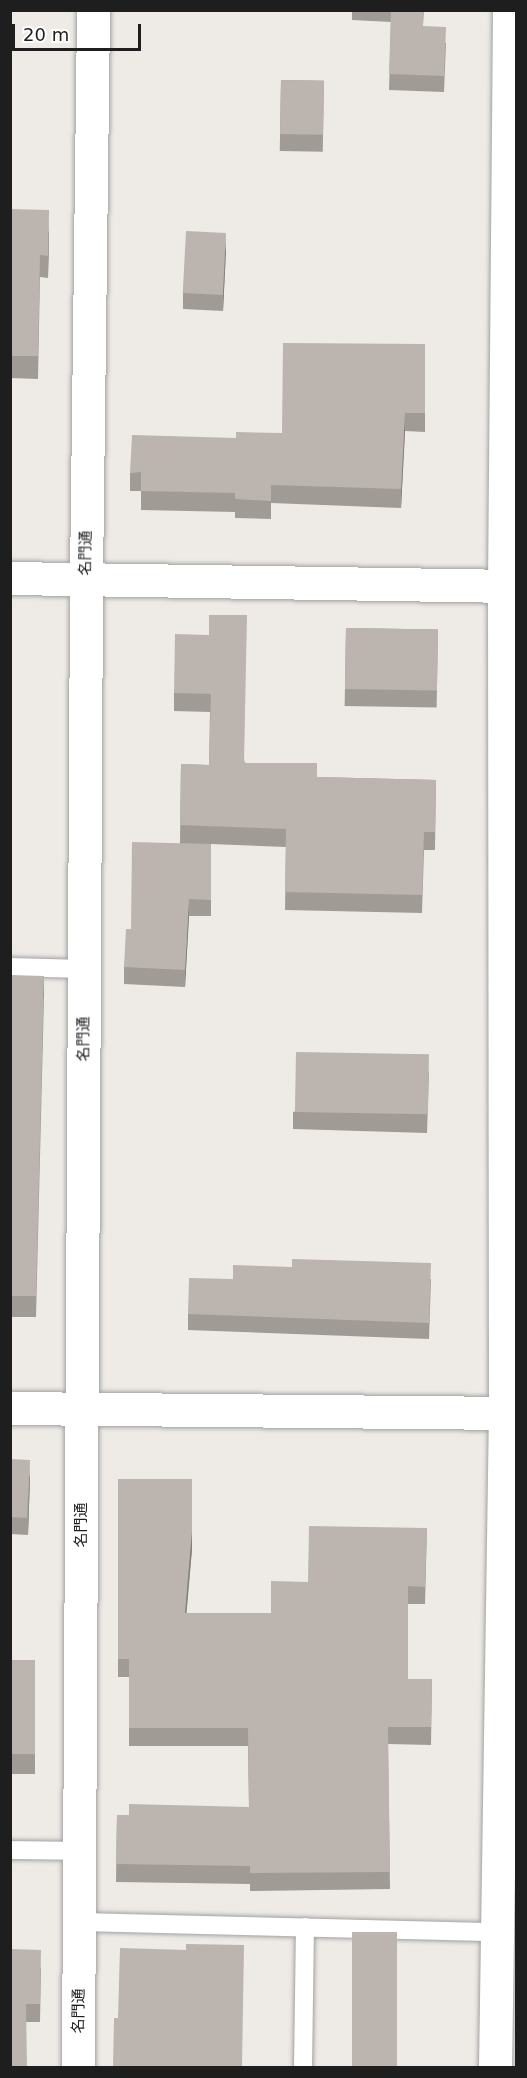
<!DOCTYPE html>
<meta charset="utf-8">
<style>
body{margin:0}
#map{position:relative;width:527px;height:2078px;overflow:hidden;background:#eeebe6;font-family:"DejaVu Sans","Noto Sans JP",sans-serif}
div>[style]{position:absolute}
.roads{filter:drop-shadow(0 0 2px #a2a2a2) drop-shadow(0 0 2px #a2a2a2)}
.lane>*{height:18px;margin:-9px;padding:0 9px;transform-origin:9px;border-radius:9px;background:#fff}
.street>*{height:33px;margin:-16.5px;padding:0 16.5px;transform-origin:16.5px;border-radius:16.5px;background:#fff}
.wall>*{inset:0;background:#a19b96;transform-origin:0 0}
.shaded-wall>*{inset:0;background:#837e7a;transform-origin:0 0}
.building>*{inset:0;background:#bbb4af;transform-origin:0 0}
span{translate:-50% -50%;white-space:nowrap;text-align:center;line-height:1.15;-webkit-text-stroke:6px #fff;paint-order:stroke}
.street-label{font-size:15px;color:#1e1e1e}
.frame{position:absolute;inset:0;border:12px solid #1e1e1e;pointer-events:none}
.scale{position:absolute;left:12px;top:24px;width:129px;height:27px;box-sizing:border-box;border:3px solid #1e1e1e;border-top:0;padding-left:8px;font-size:18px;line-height:21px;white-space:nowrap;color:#1e1e1e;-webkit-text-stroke:4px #fff;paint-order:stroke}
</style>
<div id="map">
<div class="roads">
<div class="lane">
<i style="left:10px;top:967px;width:74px;rotate:1.5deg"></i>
<i style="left:10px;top:1850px;width:70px;rotate:0.8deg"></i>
<i style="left:80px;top:1922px;width:418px;rotate:1.4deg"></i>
<i style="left:303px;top:2068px;width:141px;rotate:-89.2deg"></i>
</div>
<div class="street">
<i style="left:10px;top:578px;width:506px;rotate:0.91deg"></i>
<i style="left:10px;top:1408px;width:506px;rotate:0.57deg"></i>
<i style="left:78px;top:2068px;width:1490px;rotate:-89.69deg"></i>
<i style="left:86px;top:578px;width:568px;rotate:-89.29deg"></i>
<i style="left:495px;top:2068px;width:655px;rotate:-89.13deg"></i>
<i style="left:505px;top:1413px;width:827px;rotate:-90.07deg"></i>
<i style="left:504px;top:586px;width:576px;rotate:-89.5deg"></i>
</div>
</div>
<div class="wall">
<i style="clip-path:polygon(352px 10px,424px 10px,423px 26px,446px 43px,444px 92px,389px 90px,391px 22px,352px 20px)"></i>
<i style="left:281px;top:80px;width:43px;height:71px;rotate:1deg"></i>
<i style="clip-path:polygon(10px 209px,49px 232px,48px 278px,40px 277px,38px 379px,10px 378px)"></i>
<i style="clip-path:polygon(226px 250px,223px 311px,183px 309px,183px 293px)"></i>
<i style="clip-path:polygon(425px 344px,425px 432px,405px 431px,401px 508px,271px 503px,271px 519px,235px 518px,235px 512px,141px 510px,141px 491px,130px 491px,130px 473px,236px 438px,282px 433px)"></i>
<i style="left:346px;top:628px;width:92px;height:78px;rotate:1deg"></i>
<i style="clip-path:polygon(209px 635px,245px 763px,317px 777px,436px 780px,435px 850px,424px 850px,422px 913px,285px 910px,286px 847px,211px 844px,211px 916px,189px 916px,185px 987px,124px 984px,124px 967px,131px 929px,180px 843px,181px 764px,209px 765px,210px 712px,174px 711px,174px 693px)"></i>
<i style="clip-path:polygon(10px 975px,44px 997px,36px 1317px,10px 1317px)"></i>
<i style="clip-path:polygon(429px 1072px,427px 1133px,293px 1129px,293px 1112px)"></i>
<i style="clip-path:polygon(233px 1279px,431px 1279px,429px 1339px,188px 1330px,188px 1314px)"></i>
<i style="clip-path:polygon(10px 1459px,30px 1477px,28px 1535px,10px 1534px)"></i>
<i style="clip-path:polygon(118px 1479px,192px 1549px,186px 1613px,271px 1613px,308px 1582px,427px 1528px,425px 1604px,408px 1604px,408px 1679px,432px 1679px,431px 1745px,388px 1744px,390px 1889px,250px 1891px,250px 1884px,116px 1882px,117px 1815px,129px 1815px,249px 1807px,248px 1746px,129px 1746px,129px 1677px,118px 1677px)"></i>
<i style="left:10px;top:1660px;width:25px;height:114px"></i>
<i style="clip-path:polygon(10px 1949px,41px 1968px,40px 2022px,26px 2022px)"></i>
</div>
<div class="shaded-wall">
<i style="clip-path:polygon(49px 210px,49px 232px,48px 278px,48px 256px)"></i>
<i style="clip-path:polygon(226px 233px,226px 250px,223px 311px,223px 294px)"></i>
<i style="clip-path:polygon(405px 413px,405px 431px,401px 508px,401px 489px)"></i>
<i style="clip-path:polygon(189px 899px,189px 916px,185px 987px,185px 970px)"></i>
<i style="left:44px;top:976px;width:21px;height:320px;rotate:90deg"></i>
<i style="clip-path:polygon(30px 1460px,30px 1477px,28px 1535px,28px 1518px)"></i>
<i style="clip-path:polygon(192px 1479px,192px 1549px,185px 1631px,185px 1613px)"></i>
</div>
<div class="building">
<i style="clip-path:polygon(391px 10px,423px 10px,423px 26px,446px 27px,444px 76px,389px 74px)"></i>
<i style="left:281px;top:80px;width:43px;height:54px;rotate:1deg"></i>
<i style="clip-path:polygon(10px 209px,49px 210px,48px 256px,40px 255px,38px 356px,10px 356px)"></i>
<i style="left:186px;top:231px;width:40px;height:62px;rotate:3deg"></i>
<i style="clip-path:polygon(283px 343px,425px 344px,425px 413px,405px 413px,401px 489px,271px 485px,271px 501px,235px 499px,235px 493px,141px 491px,141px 472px,130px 473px,132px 435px,236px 438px,236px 432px,282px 433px)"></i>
<i style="clip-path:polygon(209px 615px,247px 615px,244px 763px,317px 763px,317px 777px,436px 780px,435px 832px,424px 832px,422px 895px,285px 892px,286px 829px,180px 825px,181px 764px,209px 765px,211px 694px,174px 693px,175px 634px,209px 635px)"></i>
<i style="left:346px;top:628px;width:92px;height:61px;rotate:1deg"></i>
<i style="clip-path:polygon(132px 842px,211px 844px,211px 900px,189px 899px,185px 970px,124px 967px,126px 929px,131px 929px)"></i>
<i style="clip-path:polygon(10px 975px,44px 976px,36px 1296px,10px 1296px)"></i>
<i style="left:296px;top:1052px;width:133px;height:60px;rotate:1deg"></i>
<i style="clip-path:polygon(292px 1259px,431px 1263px,429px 1323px,188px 1314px,189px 1278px,233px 1279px,233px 1265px,292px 1267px)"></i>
<i style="left:10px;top:1459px;width:20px;height:58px;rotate:3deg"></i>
<i style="clip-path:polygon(118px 1479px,192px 1479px,192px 1531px,185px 1613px,271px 1613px,271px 1581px,308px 1582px,309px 1526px,427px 1528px,425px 1587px,408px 1586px,408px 1679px,432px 1679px,431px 1727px,388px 1727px,390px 1872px,250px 1873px,250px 1866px,116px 1864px,117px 1815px,129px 1815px,129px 1804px,249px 1807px,248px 1728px,129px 1728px,129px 1659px,118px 1659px)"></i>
<i style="left:10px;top:1660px;width:25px;height:94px"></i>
<i style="left:397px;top:1932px;width:135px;height:45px;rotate:90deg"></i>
<i style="clip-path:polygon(186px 1944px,244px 1945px,242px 2067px,113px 2067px,114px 2018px,118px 2018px,120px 1948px,186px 1950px)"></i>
<i style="clip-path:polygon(10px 1949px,41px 1950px,40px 2004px,26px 2004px,27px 2067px,10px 2067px)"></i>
</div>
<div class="street-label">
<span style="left:86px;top:553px;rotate:-89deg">名門通</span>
<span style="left:84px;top:1039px;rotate:-90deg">名門通</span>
<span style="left:82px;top:1525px;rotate:-90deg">名門通</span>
<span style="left:79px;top:2011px;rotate:-89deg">名門通</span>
</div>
<div class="frame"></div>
<div class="scale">20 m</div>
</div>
